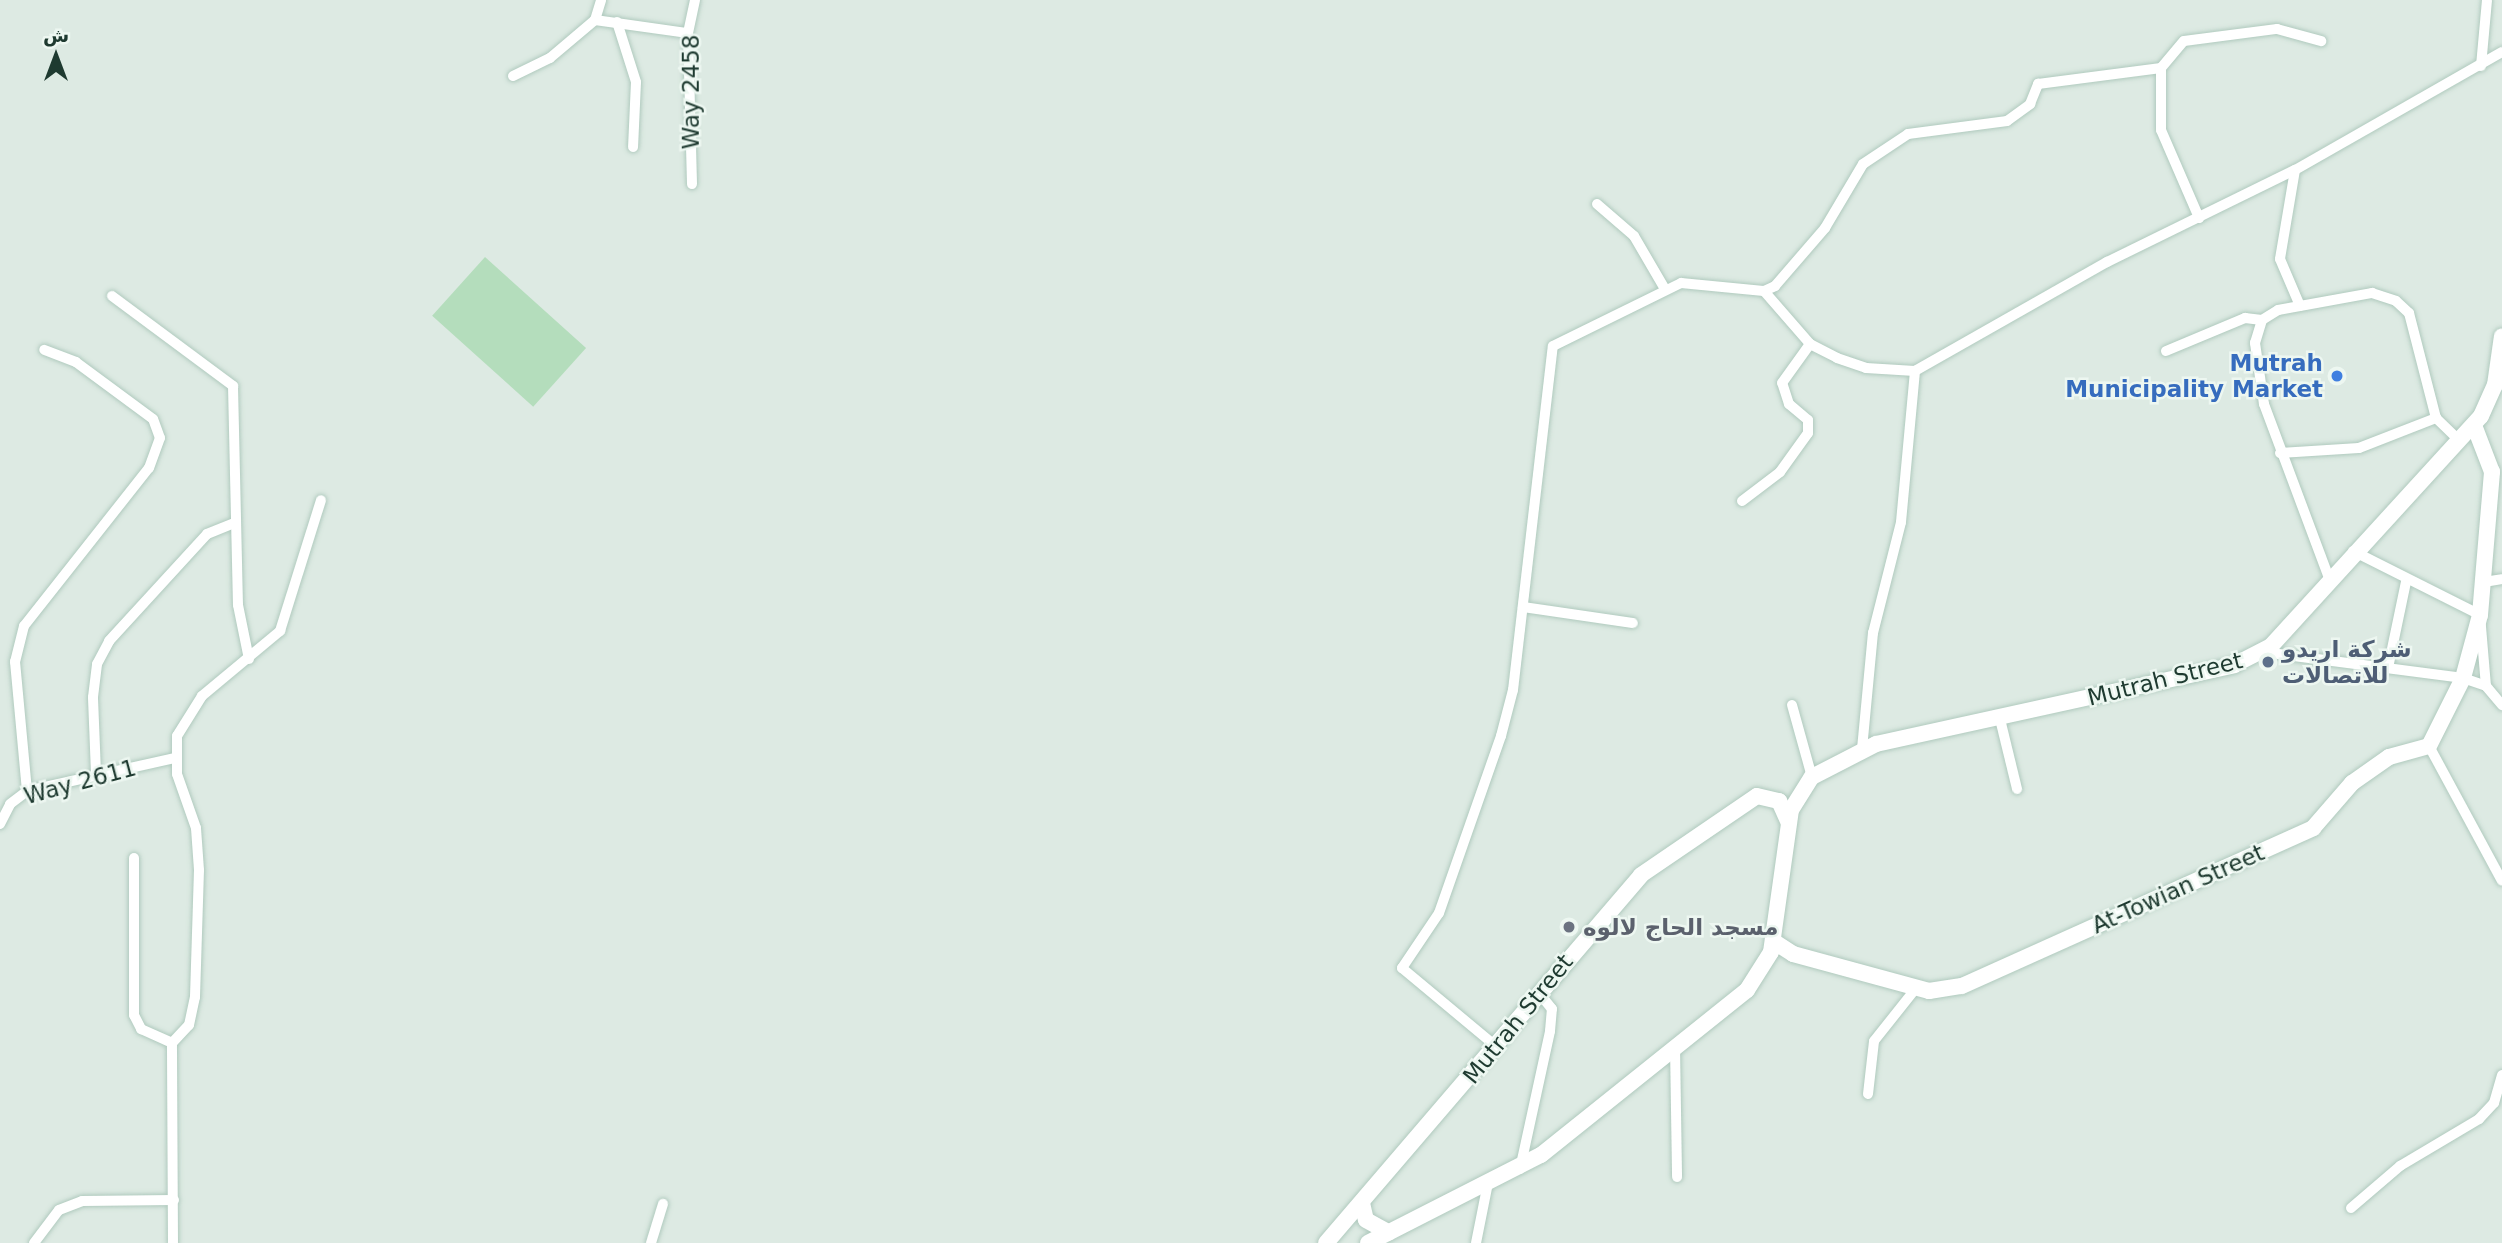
<!DOCTYPE html>
<meta charset="utf-8">
<style>
body{margin:0}
#map{position:relative;width:2502px;height:1243px;overflow:hidden;background:#ddeae3;font-family:"DejaVu Sans","Noto Sans Arabic",sans-serif}
div>[style]{position:absolute}
.green>*{inset:0;background:#b4ddbc;transform-origin:0 0}
.roads{filter:drop-shadow(0 0 2px #b0cabe) drop-shadow(0 0 2px #b0cabe)}
.street>*{height:10px;margin:-5px;padding:0 5px;transform-origin:5px;border-radius:5px;background:#fff}
.secondary>*{height:16px;margin:-8px;padding:0 8px;transform-origin:8px;border-radius:8px;background:#fff}
.dots>*{width:19px;height:19px;translate:-50% -50%;box-sizing:border-box;border:4px solid #edf7f1;border-radius:50%}
span{translate:-50% -50%;white-space:nowrap;text-align:center;line-height:1.15;-webkit-text-stroke:5px #edf7f1;paint-order:stroke}
.street-label{font-size:23px;color:#1e3a30}
.shop-label{font-size:23px;color:#366cbe;font-weight:700}
.right{translate:-100% -50%;text-align:right}
.service-label{font-size:23px;color:#4e5e75;font-weight:700}
.left{translate:0 -50%;text-align:left}
.worship-label{font-size:23px;color:#5b616d;font-weight:700}
.north{position:absolute;left:21px;top:21px;width:70px;height:70px;-webkit-text-stroke:5px #edf7f1;paint-order:stroke;rotate:0deg;font-size:19px;font-weight:700;line-height:28px;text-align:center;color:#1e3a30}
.north::after{content:'';display:block;margin:auto;width:24px;height:32px;background:#1e3a30;clip-path:polygon(50% 0,100% 100%,50% 72%,0 100%)}
</style>
<div id="map">
<div class="green">
<i style="left:485px;top:257px;width:136px;height:79px;rotate:42deg"></i>
</div>
<div class="roads">
<div class="street">
<i style="left:595px;top:20px;width:94px;rotate:8deg"></i>
<i style="left:617px;top:22px;width:63px;rotate:72.4deg"></i>
<i style="left:636px;top:82px;width:65px;rotate:92.6deg"></i>
<i style="left:2481px;top:66px;width:66px;rotate:-84.8deg"></i>
<i style="left:2161px;top:68px;width:62px;rotate:90deg"></i>
<i style="left:2161px;top:130px;width:96px;rotate:66.6deg"></i>
<i style="left:513px;top:76px;width:41px;rotate:-25.9deg"></i>
<i style="left:550px;top:58px;width:59px;rotate:-40.2deg"></i>
<i style="left:595px;top:20px;width:21px;rotate:-73deg"></i>
<i style="left:2295px;top:170px;width:90px;rotate:99.6deg"></i>
<i style="left:2280px;top:259px;width:51px;rotate:66.9deg"></i>
<i style="left:692px;top:184px;width:151px;rotate:-91.5deg"></i>
<i style="left:688px;top:33px;width:34px;rotate:-78deg"></i>
<i style="left:1597px;top:204px;width:49px;rotate:40.9deg"></i>
<i style="left:1634px;top:236px;width:61px;rotate:59.7deg"></i>
<i style="left:1764px;top:291px;width:70px;rotate:49deg"></i>
<i style="left:1810px;top:344px;width:30px;rotate:27deg"></i>
<i style="left:1837px;top:358px;width:31px;rotate:19deg"></i>
<i style="left:1866px;top:368px;width:49px;rotate:3.5deg"></i>
<i style="left:112px;top:296px;width:151px;rotate:36.6deg"></i>
<i style="left:233px;top:386px;width:219px;rotate:88.7deg"></i>
<i style="left:238px;top:605px;width:55px;rotate:78.5deg"></i>
<i style="left:2166px;top:351px;width:86px;rotate:-22.7deg"></i>
<i style="left:2245px;top:318px;width:17px;rotate:7deg"></i>
<i style="left:2280px;top:453px;width:79px;rotate:-3.6deg"></i>
<i style="left:2359px;top:448px;width:83px;rotate:-21.3deg"></i>
<i style="left:1742px;top:501px;width:48px;rotate:-37.3deg"></i>
<i style="left:1780px;top:472px;width:48px;rotate:-54.3deg"></i>
<i style="left:1808px;top:433px;width:13px;rotate:-90deg"></i>
<i style="left:1808px;top:420px;width:25px;rotate:-140deg"></i>
<i style="left:1789px;top:404px;width:22px;rotate:-108deg"></i>
<i style="left:1782px;top:383px;width:48px;rotate:-54.3deg"></i>
<i style="left:2353px;top:551px;width:142px;rotate:26.7deg"></i>
<i style="left:2480px;top:615px;width:71px;rotate:85.2deg"></i>
<i style="left:2329px;top:578px;width:186px;rotate:-110.5deg"></i>
<i style="left:2264px;top:404px;width:62px;rotate:-98.4deg"></i>
<i style="left:2255px;top:343px;width:24px;rotate:-73deg"></i>
<i style="left:2262px;top:320px;width:19px;rotate:-32deg"></i>
<i style="left:2278px;top:310px;width:96px;rotate:-10.3deg"></i>
<i style="left:2372px;top:293px;width:25px;rotate:18deg"></i>
<i style="left:2396px;top:301px;width:18px;rotate:43deg"></i>
<i style="left:2409px;top:313px;width:108px;rotate:75.6deg"></i>
<i style="left:2436px;top:418px;width:32px;rotate:44deg"></i>
<i style="left:2484px;top:582px;width:18px;rotate:-9deg"></i>
<i style="left:1523px;top:607px;width:111px;rotate:8.3deg"></i>
<i style="left:2263px;top:652px;width:202px;rotate:7.4deg"></i>
<i style="left:2463px;top:678px;width:24px;rotate:19deg"></i>
<i style="left:2486px;top:686px;width:25px;rotate:50deg"></i>
<i style="left:2388px;top:668px;width:88px;rotate:-78.2deg"></i>
<i style="left:1792px;top:705px;width:75px;rotate:74.5deg"></i>
<i style="left:2000px;top:719px;width:72px;rotate:76.3deg"></i>
<i style="left:2429px;top:746px;width:153px;rotate:61.6deg"></i>
<i style="left:1862px;top:749px;width:117px;rotate:-84.6deg"></i>
<i style="left:1873px;top:633px;width:114px;rotate:-75.8deg"></i>
<i style="left:1901px;top:522px;width:152px;rotate:-84.7deg"></i>
<i style="left:1915px;top:371px;width:221px;rotate:-29.6deg"></i>
<i style="left:2107px;top:262px;width:209px;rotate:-26.1deg"></i>
<i style="left:2295px;top:170px;width:238px;rotate:-29.7deg"></i>
<i style="left:96px;top:773px;width:76px;rotate:-92.3deg"></i>
<i style="left:93px;top:697px;width:33px;rotate:-83deg"></i>
<i style="left:97px;top:664px;width:26px;rotate:-62deg"></i>
<i style="left:109px;top:641px;width:145px;rotate:-47.5deg"></i>
<i style="left:207px;top:534px;width:29px;rotate:-22deg"></i>
<i style="left:27px;top:791px;width:130px;rotate:-95.3deg"></i>
<i style="left:15px;top:662px;width:37px;rotate:-76deg"></i>
<i style="left:24px;top:626px;width:201px;rotate:-51.7deg"></i>
<i style="left:149px;top:468px;width:32px;rotate:-70deg"></i>
<i style="left:160px;top:438px;width:20px;rotate:-110deg"></i>
<i style="left:153px;top:419px;width:96px;rotate:-143.5deg"></i>
<i style="left:76px;top:362px;width:34px;rotate:-159deg"></i>
<i style="left:0;top:824px;width:22px;rotate:-63deg"></i>
<i style="left:10px;top:804px;width:21px;rotate:-37deg"></i>
<i style="left:27px;top:791px;width:152px;rotate:-12.6deg"></i>
<i style="left:134px;top:858px;width:157px;rotate:90deg"></i>
<i style="left:134px;top:1015px;width:16px;rotate:63deg"></i>
<i style="left:141px;top:1029px;width:34px;rotate:24deg"></i>
<i style="left:1675px;top:1046px;width:131px;rotate:89.1deg"></i>
<i style="left:1498px;top:1048px;width:125px;rotate:-140.2deg"></i>
<i style="left:1402px;top:968px;width:66px;rotate:-56.1deg"></i>
<i style="left:1439px;top:913px;width:188px;rotate:-70.7deg"></i>
<i style="left:1501px;top:736px;width:48px;rotate:-75.4deg"></i>
<i style="left:1513px;top:690px;width:346px;rotate:-83.4deg"></i>
<i style="left:1553px;top:346px;width:143px;rotate:-26.2deg"></i>
<i style="left:1681px;top:283px;width:83px;rotate:5.5deg"></i>
<i style="left:1764px;top:291px;width:12px;rotate:-24deg"></i>
<i style="left:1775px;top:286px;width:77px;rotate:-49.2deg"></i>
<i style="left:1825px;top:228px;width:74px;rotate:-59.3deg"></i>
<i style="left:1863px;top:164px;width:54px;rotate:-33.7deg"></i>
<i style="left:1908px;top:134px;width:100px;rotate:-7.5deg"></i>
<i style="left:2007px;top:121px;width:29px;rotate:-36deg"></i>
<i style="left:2030px;top:104px;width:22px;rotate:-68deg"></i>
<i style="left:2038px;top:84px;width:124px;rotate:-7.4deg"></i>
<i style="left:2161px;top:68px;width:35px;rotate:-50deg"></i>
<i style="left:2184px;top:41px;width:94px;rotate:-7.4deg"></i>
<i style="left:2277px;top:29px;width:46px;rotate:15.3deg"></i>
<i style="left:1868px;top:1094px;width:53px;rotate:-83.5deg"></i>
<i style="left:1874px;top:1041px;width:69px;rotate:-51.5deg"></i>
<i style="left:1520px;top:1169px;width:141px;rotate:-77.7deg"></i>
<i style="left:1550px;top:1031px;width:22px;rotate:-85deg"></i>
<i style="left:1552px;top:1009px;width:22px;rotate:-129deg"></i>
<i style="left:2351px;top:1208px;width:65px;rotate:-40.6deg"></i>
<i style="left:2400px;top:1166px;width:92px;rotate:-30.7deg"></i>
<i style="left:2479px;top:1119px;width:22px;rotate:-47deg"></i>
<i style="left:2494px;top:1103px;width:29px;rotate:-74deg"></i>
<i style="left:34px;top:1243px;width:41px;rotate:-52.9deg"></i>
<i style="left:59px;top:1210px;width:25px;rotate:-21deg"></i>
<i style="left:82px;top:1201px;width:92px;rotate:-0.6deg"></i>
<i style="left:173px;top:1243px;width:200px;rotate:-90.3deg"></i>
<i style="left:172px;top:1043px;width:25px;rotate:-47deg"></i>
<i style="left:189px;top:1025px;width:29px;rotate:-78deg"></i>
<i style="left:195px;top:997px;width:127px;rotate:-88.2deg"></i>
<i style="left:199px;top:870px;width:42px;rotate:-94.1deg"></i>
<i style="left:196px;top:828px;width:57px;rotate:-109.4deg"></i>
<i style="left:177px;top:774px;width:38px;rotate:-90deg"></i>
<i style="left:177px;top:736px;width:47px;rotate:-58deg"></i>
<i style="left:202px;top:696px;width:102px;rotate:-39.8deg"></i>
<i style="left:280px;top:631px;width:137px;rotate:-72.6deg"></i>
<i style="left:651px;top:1243px;width:41px;rotate:-72.9deg"></i>
<i style="left:1476px;top:1243px;width:56px;rotate:-78.7deg"></i>
</div>
<div class="secondary">
<i style="left:1773px;top:941px;width:24px;rotate:33deg"></i>
<i style="left:1793px;top:954px;width:141px;rotate:15.2deg"></i>
<i style="left:1929px;top:991px;width:33px;rotate:-9deg"></i>
<i style="left:1962px;top:986px;width:385px;rotate:-24.2deg"></i>
<i style="left:2313px;top:828px;width:60px;rotate:-49.1deg"></i>
<i style="left:2352px;top:783px;width:45px;rotate:-35.1deg"></i>
<i style="left:2389px;top:757px;width:41px;rotate:-15.4deg"></i>
<i style="left:2429px;top:746px;width:76px;rotate:-63.4deg"></i>
<i style="left:2463px;top:678px;width:65px;rotate:-74.9deg"></i>
<i style="left:2480px;top:615px;width:144px;rotate:-85.2deg"></i>
<i style="left:2492px;top:472px;width:50px;rotate:-111deg"></i>
<i style="left:1362px;top:1203px;width:17px;rotate:77deg"></i>
<i style="left:1366px;top:1220px;width:26px;rotate:29deg"></i>
<i style="left:1326px;top:1243px;width:484px;rotate:-49.4deg"></i>
<i style="left:1641px;top:875px;width:140px;rotate:-34.3deg"></i>
<i style="left:1757px;top:796px;width:23px;rotate:13deg"></i>
<i style="left:1779px;top:801px;width:22px;rotate:66deg"></i>
<i style="left:1368px;top:1243px;width:194px;rotate:-27deg"></i>
<i style="left:1541px;top:1155px;width:264px;rotate:-38.7deg"></i>
<i style="left:1747px;top:990px;width:45px;rotate:-57.7deg"></i>
<i style="left:1771px;top:952px;width:143px;rotate:-82deg"></i>
<i style="left:1791px;top:810px;width:39px;rotate:-58deg"></i>
<i style="left:1812px;top:777px;width:72px;rotate:-27.3deg"></i>
<i style="left:1876px;top:744px;width:367px;rotate:-12.4deg"></i>
<i style="left:2234px;top:665px;width:42px;rotate:-27.2deg"></i>
<i style="left:2271px;top:646px;width:311px;rotate:-47.6deg"></i>
<i style="left:2481px;top:416px;width:34px;rotate:-66deg"></i>
<i style="left:2495px;top:385px;width:49px;rotate:-81.9deg"></i>
</div>
</div>
<div class="dots">
<i style="left:2337px;top:376px;background:#3f7fe0"></i>
<i style="left:2268px;top:662px;background:#5c6f8a"></i>
<i style="left:1569px;top:927px;background:#6b7280"></i>
</div>
<div class="street-label">
<span style="left:691px;top:92px;rotate:-90deg">Way 2458</span>
<span style="left:2165px;top:679px;rotate:-14deg">Mutrah Street</span>
<span style="left:80px;top:782px;rotate:-15deg">Way 2611</span>
<span style="left:2178px;top:889px;rotate:-24deg">At-Towian Street</span>
<span style="left:1518px;top:1019px;rotate:-51deg">Mutrah Street</span>
</div>
<div class="shop-label">
<span class="right" style="left:2323px;top:376px">Mutrah<br>Municipality Market</span>
</div>
<div class="service-label">
<span class="left" style="left:2282px;top:662px">شركة اريدو<br>للاتصالات</span>
</div>
<div class="worship-label">
<span class="left" style="left:1583px;top:927px">مسجد الحاج لالوه</span>
</div>
<div class="north">ش</div>
</div>
